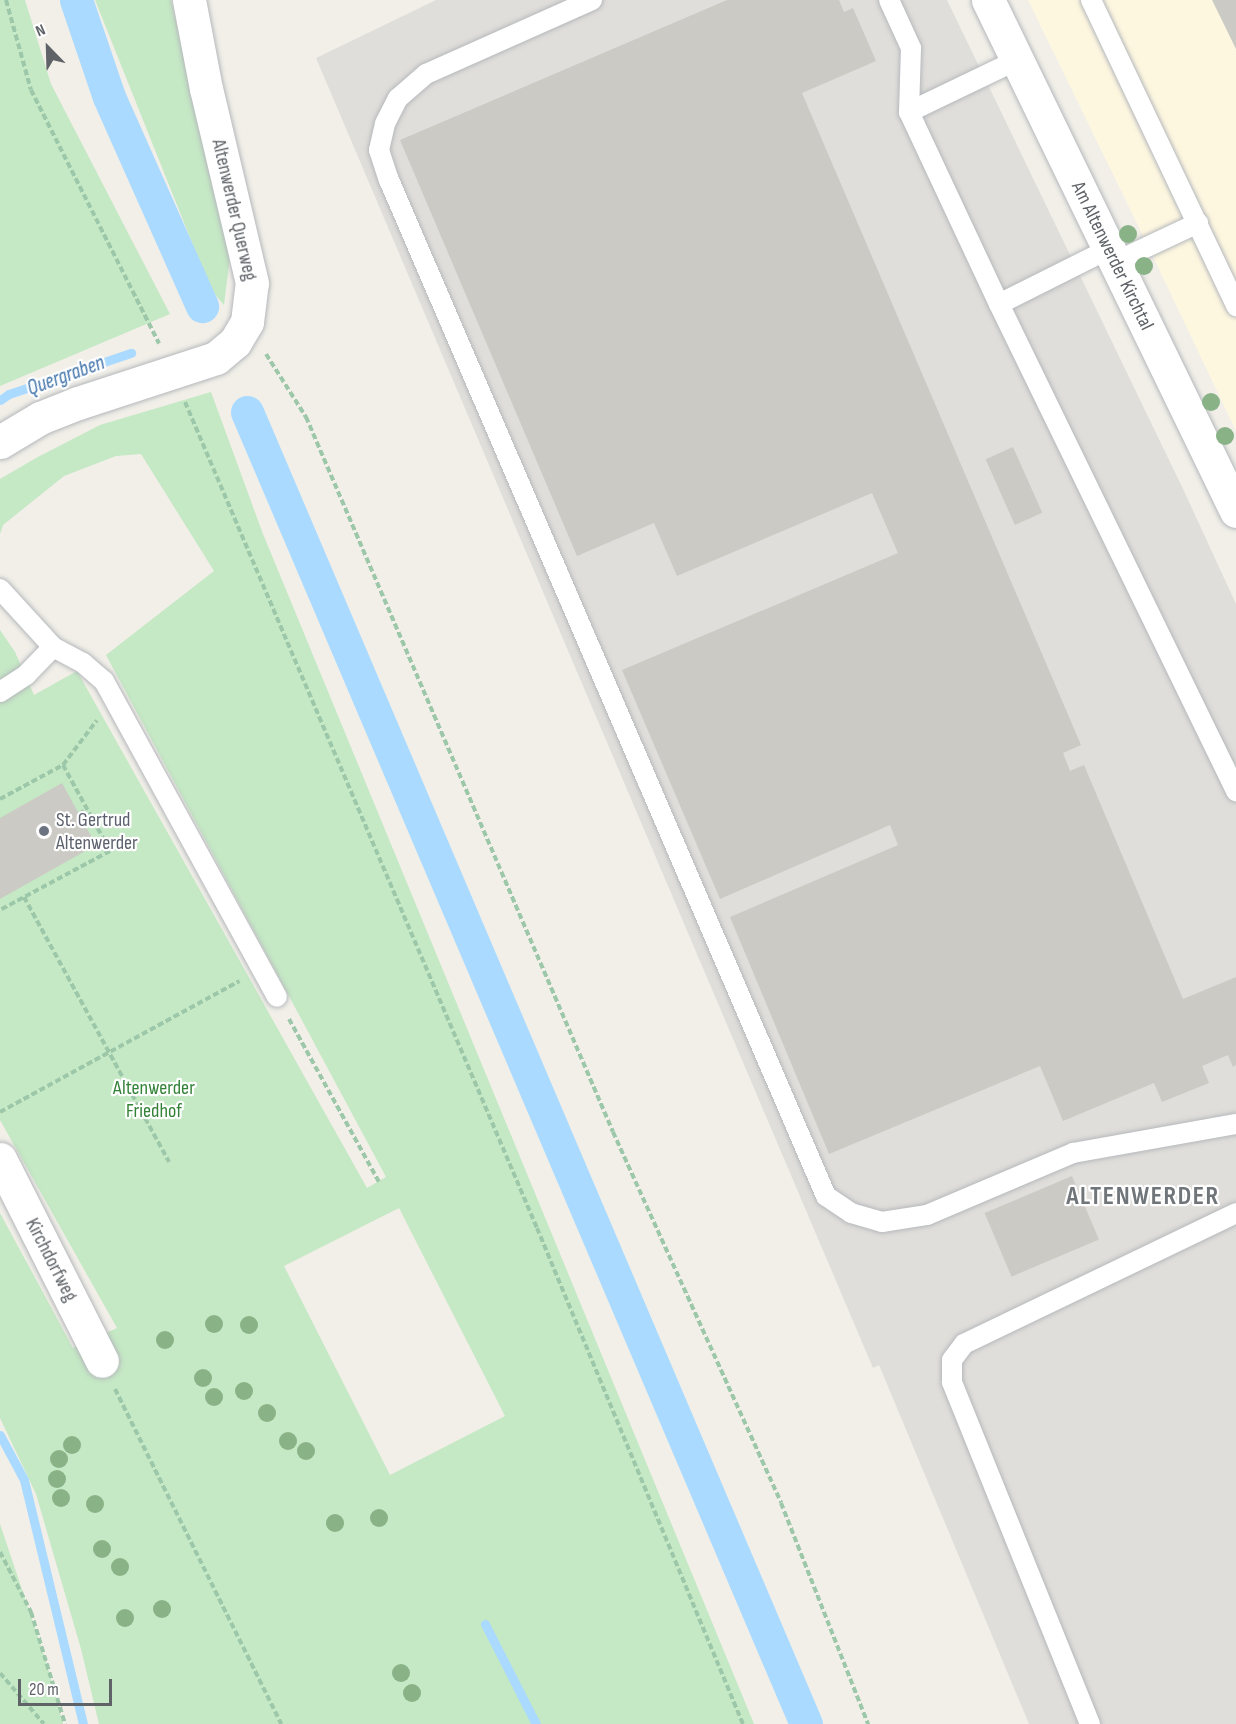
<!DOCTYPE html>
<style>
body{margin:0}
#map{position:relative;width:1236px;height:1724px;overflow:hidden;background:#f1efe8;font-family:"Sofia Sans Condensed",sans-serif}
div>[style]{position:absolute}
.commercial>*{inset:0;background:#fef7e0}
.industrial>*{inset:0;background:#e0deda}
.green>*{inset:0;background:#c5e8c5}
.stream>*{height:9px;margin:-4.5px;padding:0 4.5px;transform-origin:4.5px;border-radius:4.5px;background:#aadaff}
.canal>*{height:33px;margin:-16.5px;padding:0 16.5px;transform-origin:16.5px;border-radius:16.5px;background:#aadaff}
.building>*{inset:0;background:#cccac5;transform-origin:0 0}
.path>*{height:4px;margin-top:-2px;transform-origin:0;background:repeating-linear-gradient(90deg,#9cc7a9 0 6px,transparent 0 9px)}
.roads{filter:drop-shadow(0 0 2px #b5b8bc) drop-shadow(0 0 2px #b5b8bc)}
.lane>*{height:20px;margin:-10px;padding:0 10px;transform-origin:10px;border-radius:10px;background:#fff}
.street>*{height:33px;margin:-16.5px;padding:0 16.5px;transform-origin:16.5px;border-radius:16.5px;background:#fff}
.trees>*{width:18px;height:18px;margin:-9px;border-radius:50%;background:#89b387}
.dots>*{width:16px;height:16px;translate:-50% -50%;box-sizing:border-box;border:3px solid #fff;border-radius:50%}
span{translate:-50% -50%;white-space:nowrap;text-align:center;line-height:1.15;-webkit-text-stroke:4.5px #fff;paint-order:stroke}
.street-label{font-size:20px;color:#5f6368}
.worship-label{font-size:20px;color:#5b616d}
.left{translate:0 -50%;text-align:left}
.park-label{font-size:20px;color:#348238}
.water-label{font-size:21px;color:#4174aa;font-style:italic}
.district-label{font-size:26px;color:#70757a;font-weight:700;letter-spacing:1.5px}
.north{position:absolute;left:18px;top:18px;width:60px;height:60px;-webkit-text-stroke:4px #fff;paint-order:stroke;rotate:337deg;font-size:16px;font-weight:700;line-height:24px;text-align:center;color:#5f6368}
.north::after{content:'';display:block;margin:auto;width:21px;height:27px;background:#5f6368;clip-path:polygon(50% 0,100% 100%,50% 72%,0 100%)}
.scale{position:absolute;left:18px;top:1679px;width:94px;height:27px;box-sizing:border-box;border:3px solid #5f6368;border-top:0;padding-left:8px;font-size:18px;line-height:21px;white-space:nowrap;color:#5f6368;-webkit-text-stroke:4px #fff;paint-order:stroke}
</style>
<div id="map">
<div class="commercial">
<i style="clip-path:polygon(1028px 0,1236px 0,1236px 431px,1148px 246px)"></i>
</div>
<div class="industrial">
<i style="clip-path:polygon(436px 0,947px 0,1184px 491px,1236px 604px,1236px 1724px,1029px 1724px,879px 1365px,873px 1368px,316px 58px)"></i>
</div>
<div class="green">
<i style="clip-path:polygon(0 0,25px 0,51px 84px,170px 314px,0 386px)"></i>
<i style="clip-path:polygon(95px 0,171px 0,230px 257px,224px 305px,211px 290px)"></i>
<i style="clip-path:polygon(evenodd,211px 392px,263px 534px,754px 1724px,99px 1724px,81px 1649px,36px 1494px,0 1418px,0 1213px,73px 1348px,117px 1328px,0 1120px,0 630px,15px 652px,34px 695px,77px 671px,367px 1188px,386px 1177px,106px 655px,214px 571px,141px 454px,116px 456px,64px 476px,3px 525px,0 534px,0 479px,36px 458px,100px 425px,211px 392px,399px 1208px,505px 1416px,390px 1475px,284px 1266px,399px 1208px)"></i>
<i style="clip-path:polygon(0 1524px,47px 1664px,63px 1724px,0 1724px)"></i>
</div>
<div class="stream">
<i style="left:0;top:400px;width:11px;rotate:-34deg"></i>
<i style="left:9px;top:394px;width:129px;rotate:-18.6deg"></i>
<i style="left:0;top:1435px;width:51px;rotate:61.9deg"></i>
<i style="left:24px;top:1480px;width:251px;rotate:76.4deg"></i>
<i style="left:485px;top:1624px;width:112px;rotate:63deg"></i>
</div>
<div class="canal">
<i style="left:76px;top:0;width:102px;rotate:71.2deg"></i>
<i style="left:109px;top:97px;width:229px;rotate:66deg"></i>
<i style="left:247px;top:412px;width:1426px;rotate:66.92deg"></i>
</div>
<div class="building">
<i style="clip-path:polygon(727px 0,839px 0,844px 12px,853px 8px,876px 61px,802px 93px,1081px 745px,1063px 753px,1070px 771px,1084px 765px,1183px 999px,1236px 977px,1236px 1065px,1233px 1067px,1228px 1055px,1202px 1066px,1209px 1083px,1162px 1102px,1154px 1083px,1063px 1121px,1040px 1066px,829px 1154px,730px 917px,898px 845px,890px 825px,720px 899px,622px 670px,898px 553px,872px 493px,677px 576px,654px 523px,577px 556px,400px 140px)"></i>
<i style="clip-path:polygon(1212px 0,1236px 0,1236px 49px)"></i>
<i style="left:1013px;top:447px;width:72px;height:30px;rotate:66deg"></i>
<i style="clip-path:polygon(62px 783px,96px 845px,0 899px,0 818px)"></i>
<i style="left:1072px;top:1176px;width:69px;height:95px;rotate:67deg"></i>
</div>
<div class="path">
<i style="left:6px;top:0;width:93px;rotate:74.5deg"></i>
<i style="left:31px;top:90px;width:284px;rotate:63.2deg"></i>
<i style="left:266px;top:354px;width:75px;rotate:57.6deg"></i>
<i style="left:306px;top:417px;width:778px;rotate:66.76deg"></i>
<i style="left:613px;top:1132px;width:407px;rotate:65.6deg"></i>
<i style="left:781px;top:1503px;width:238px;rotate:68.5deg"></i>
<i style="left:185px;top:402px;width:898px;rotate:66.92deg"></i>
<i style="left:537px;top:1228px;width:537px;rotate:67.45deg"></i>
<i style="left:63px;top:765px;width:56px;rotate:-52.9deg"></i>
<i style="left:0;top:799px;width:72px;rotate:-28.4deg"></i>
<i style="left:63px;top:765px;width:98px;rotate:61.3deg"></i>
<i style="left:110px;top:851px;width:125px;rotate:151.8deg"></i>
<i style="left:79px;top:814px;width:9px;rotate:-32deg"></i>
<i style="left:24px;top:897px;width:302px;rotate:61.3deg"></i>
<i style="left:289px;top:1019px;width:186px;rotate:61.1deg"></i>
<i style="left:0;top:1112px;width:273px;rotate:-28.7deg"></i>
<i style="left:115px;top:1389px;width:374px;rotate:63.6deg"></i>
<i style="left:0;top:1552px;width:68px;rotate:62.7deg"></i>
<i style="left:31px;top:1612px;width:117px;rotate:73.1deg"></i>
<i style="left:0;top:1673px;width:67px;rotate:49.2deg"></i>
</div>
<div class="roads">
<div class="lane">
<i style="left:592px;top:0;width:182px;rotate:156deg"></i>
<i style="left:426px;top:74px;width:37px;rotate:139deg"></i>
<i style="left:398px;top:98px;width:29px;rotate:117deg"></i>
<i style="left:385px;top:124px;width:27px;rotate:103deg"></i>
<i style="left:379px;top:150px;width:32px;rotate:72deg"></i>
<i style="left:389px;top:180px;width:1106px;rotate:66.73deg"></i>
<i style="left:826px;top:1196px;width:30px;rotate:34deg"></i>
<i style="left:851px;top:1213px;width:32px;rotate:16deg"></i>
<i style="left:882px;top:1222px;width:46px;rotate:-8.8deg"></i>
<i style="left:927px;top:1215px;width:159px;rotate:-23deg"></i>
<i style="left:1073px;top:1153px;width:166px;rotate:-10.1deg"></i>
<i style="left:889px;top:0;width:53px;rotate:65.4deg"></i>
<i style="left:911px;top:48px;width:64px;rotate:91.8deg"></i>
<i style="left:1091px;top:0;width:339px;rotate:64.6deg"></i>
<i style="left:1017px;top:60px;width:120px;rotate:154.3deg"></i>
<i style="left:909px;top:112px;width:212px;rotate:64.9deg"></i>
<i style="left:999px;top:304px;width:542px;rotate:64.05deg"></i>
<i style="left:1115px;top:262px;width:92px;rotate:-25.2deg"></i>
<i style="left:999px;top:304px;width:123px;rotate:-26.6deg"></i>
<i style="left:0;top:589px;width:79px;rotate:47.6deg"></i>
<i style="left:53px;top:647px;width:34px;rotate:28deg"></i>
<i style="left:83px;top:663px;width:28px;rotate:41deg"></i>
<i style="left:104px;top:681px;width:360px;rotate:61.3deg"></i>
<i style="left:0;top:692px;width:31px;rotate:-33deg"></i>
<i style="left:26px;top:675px;width:39px;rotate:-46deg"></i>
<i style="left:1090px;top:1724px;width:369px;rotate:-112deg"></i>
<i style="left:952px;top:1382px;width:22px;rotate:-90deg"></i>
<i style="left:952px;top:1360px;width:20px;rotate:-53deg"></i>
<i style="left:964px;top:1344px;width:302px;rotate:-25.7deg"></i>
</div>
<div class="street">
<i style="left:988px;top:0;width:568px;rotate:64.11deg"></i>
<i style="left:0;top:442px;width:47px;rotate:-31deg"></i>
<i style="left:40px;top:418px;width:41px;rotate:-21.5deg"></i>
<i style="left:78px;top:403px;width:145px;rotate:-18.1deg"></i>
<i style="left:216px;top:358px;width:25px;rotate:-40deg"></i>
<i style="left:235px;top:342px;width:23px;rotate:-59deg"></i>
<i style="left:247px;top:322px;width:39px;rotate:-83deg"></i>
<i style="left:252px;top:283px;width:199px;rotate:-103.3deg"></i>
<i style="left:206px;top:89px;width:91px;rotate:-100.8deg"></i>
<i style="left:0;top:1159px;width:226px;rotate:63.2deg"></i>
</div>
</div>
<div class="trees">
<i style="left:1128px;top:234px"></i>
<i style="left:1144px;top:266px"></i>
<i style="left:1211px;top:402px"></i>
<i style="left:1225px;top:436px"></i>
<i style="left:214px;top:1324px"></i>
<i style="left:249px;top:1325px"></i>
<i style="left:165px;top:1340px"></i>
<i style="left:203px;top:1378px"></i>
<i style="left:244px;top:1391px"></i>
<i style="left:214px;top:1397px"></i>
<i style="left:267px;top:1413px"></i>
<i style="left:288px;top:1441px"></i>
<i style="left:72px;top:1445px"></i>
<i style="left:306px;top:1451px"></i>
<i style="left:59px;top:1459px"></i>
<i style="left:57px;top:1479px"></i>
<i style="left:61px;top:1498px"></i>
<i style="left:95px;top:1504px"></i>
<i style="left:379px;top:1518px"></i>
<i style="left:335px;top:1523px"></i>
<i style="left:102px;top:1549px"></i>
<i style="left:120px;top:1567px"></i>
<i style="left:162px;top:1609px"></i>
<i style="left:125px;top:1618px"></i>
<i style="left:401px;top:1673px"></i>
<i style="left:412px;top:1693px"></i>
</div>
<div class="dots">
<i style="left:44px;top:831px;background:#6b7280"></i>
</div>
<div class="street-label">
<span style="left:234px;top:210px;rotate:77deg">Altenwerder Querweg</span>
<span style="left:1112px;top:256px;rotate:64deg">Am Altenwerder Kirchtal</span>
<span style="left:51px;top:1260px;rotate:63deg">Kirchdorfweg</span>
</div>
<div class="worship-label">
<span class="left" style="left:56px;top:832px">St. Gertrud<br>Altenwerder</span>
</div>
<div class="park-label">
<span style="left:154px;top:1100px">Altenwerder<br>Friedhof</span>
</div>
<div class="water-label">
<span style="left:66px;top:376px;rotate:-20deg">Quergraben</span>
</div>
<div class="district-label">
<span style="left:1143px;top:1197px">ALTENWERDER</span>
</div>
<div class="north">N</div>
<div class="scale">20 m</div>
</div>
